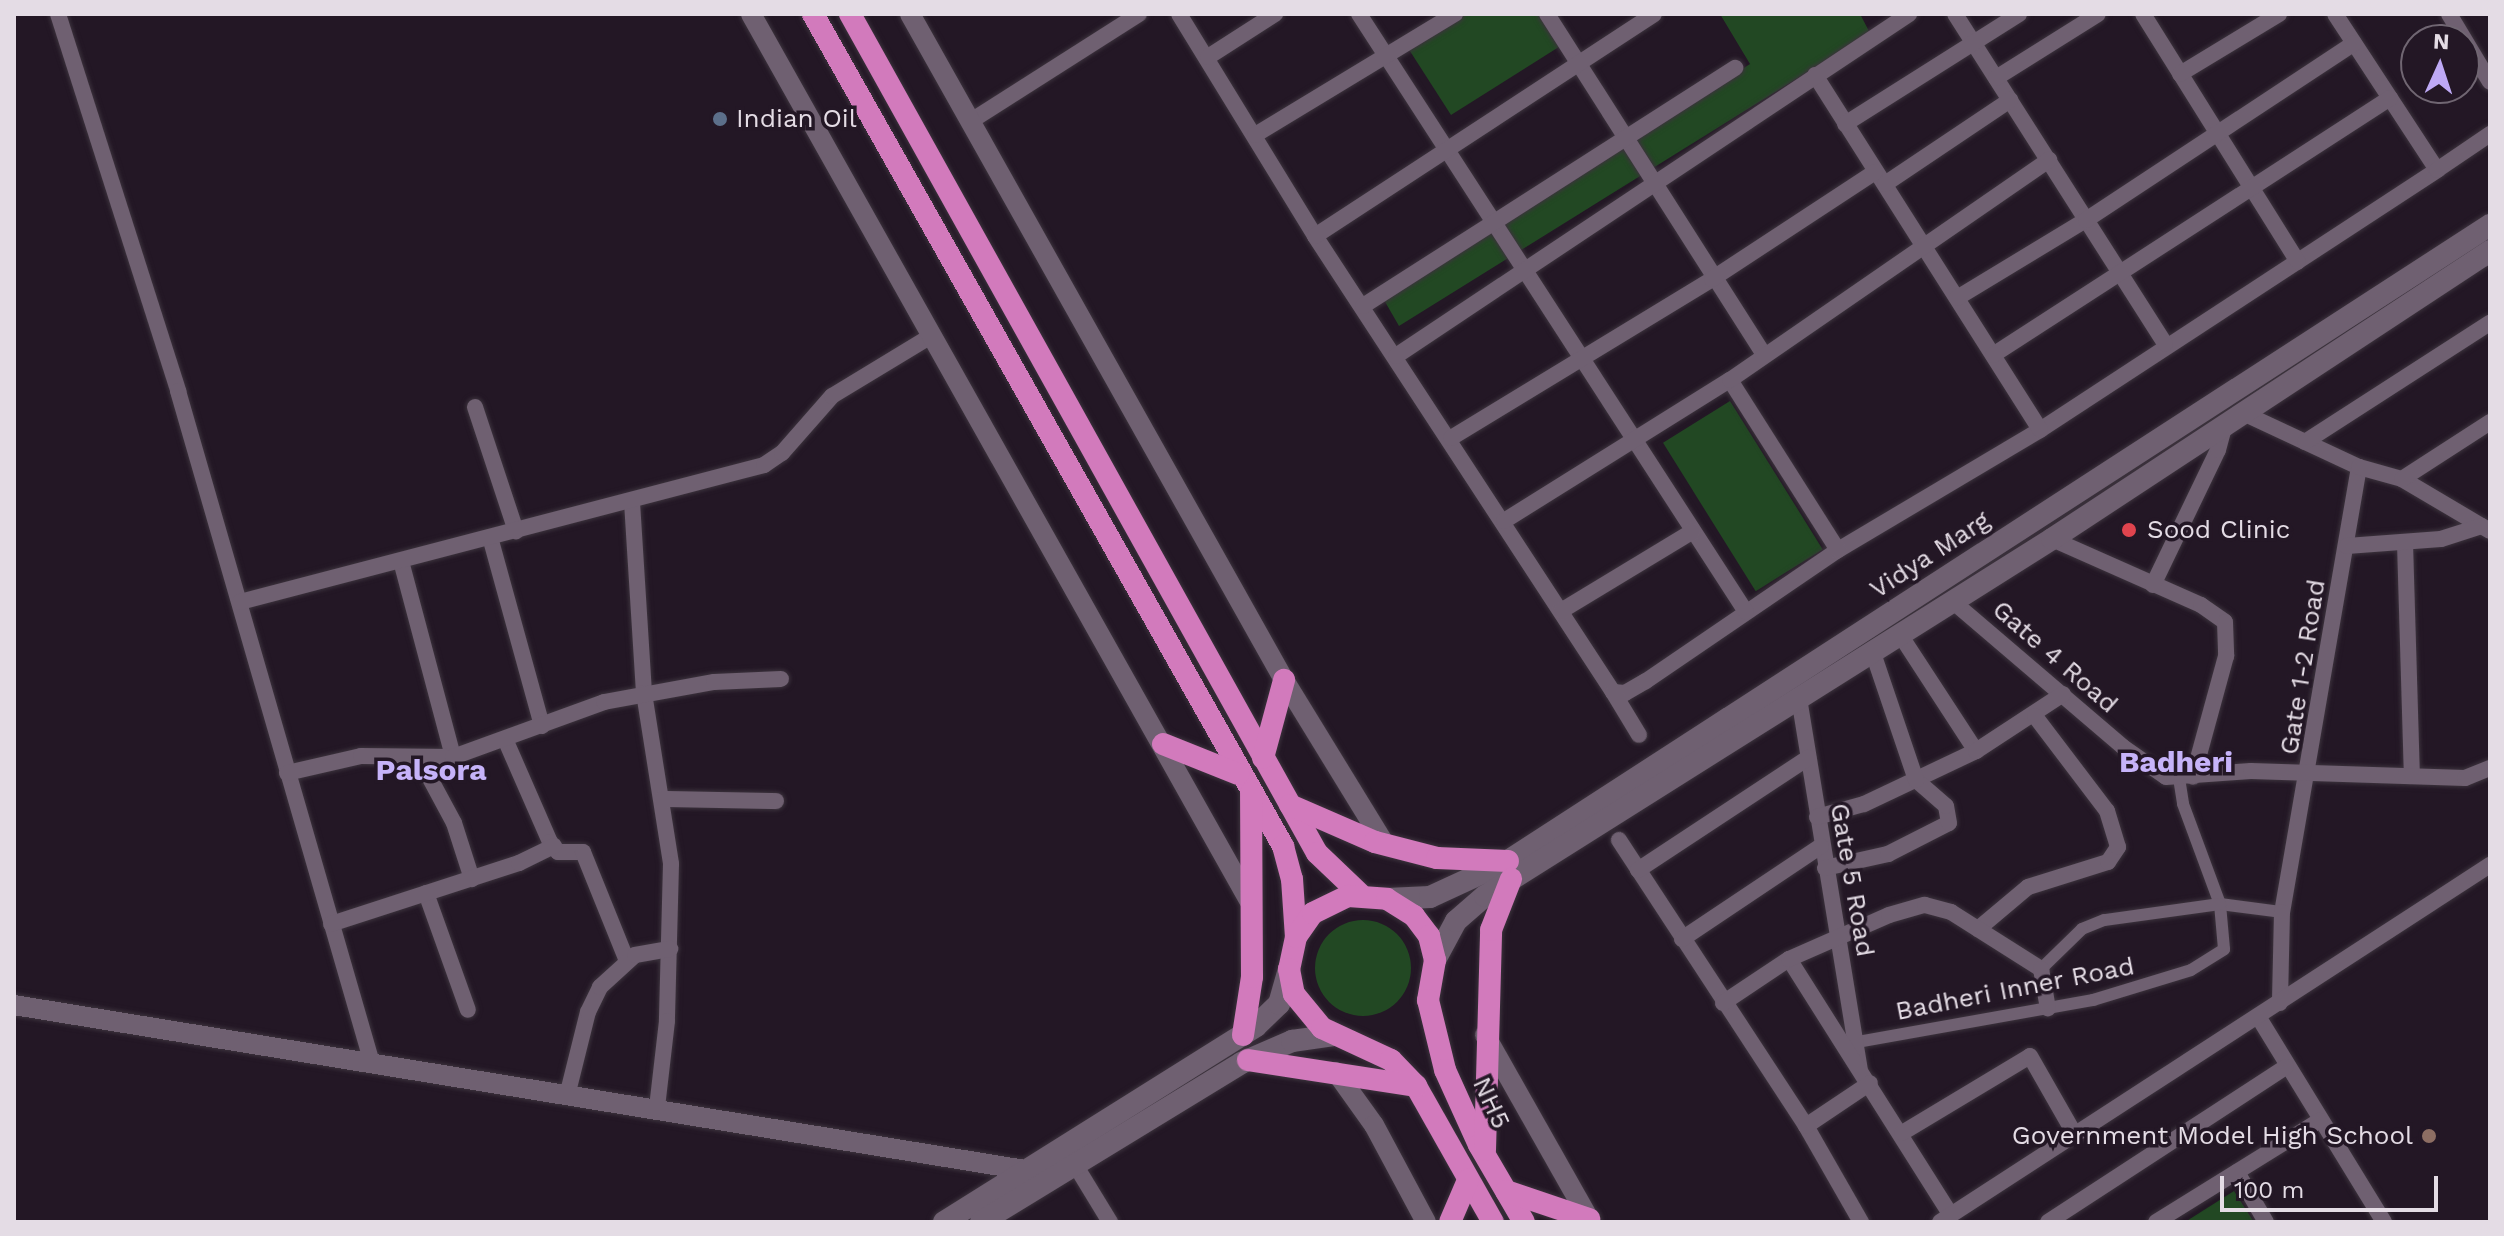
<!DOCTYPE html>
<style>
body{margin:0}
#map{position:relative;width:2504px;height:1236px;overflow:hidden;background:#231725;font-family:"Work Sans",sans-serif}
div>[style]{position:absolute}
.green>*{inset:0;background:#224823;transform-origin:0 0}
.round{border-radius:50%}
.roads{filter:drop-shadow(0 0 2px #3c333d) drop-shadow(0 0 2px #3c333d)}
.pedestrian>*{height:12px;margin:-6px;padding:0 6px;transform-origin:6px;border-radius:6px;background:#6f6071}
.minor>*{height:16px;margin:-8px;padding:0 8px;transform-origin:8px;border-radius:8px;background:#6f6071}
.tertiary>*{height:20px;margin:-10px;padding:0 10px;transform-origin:10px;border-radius:10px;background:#6f6071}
.secondary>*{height:22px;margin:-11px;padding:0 11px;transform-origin:11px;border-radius:11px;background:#6f6071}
.trunk>*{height:22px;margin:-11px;padding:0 11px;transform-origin:11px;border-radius:11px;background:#d27abc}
.dots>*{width:22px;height:22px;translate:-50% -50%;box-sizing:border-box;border:4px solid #231725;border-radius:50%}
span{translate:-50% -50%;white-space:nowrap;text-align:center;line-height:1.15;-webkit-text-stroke:7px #231725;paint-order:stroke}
.poi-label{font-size:26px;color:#e4dce5}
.left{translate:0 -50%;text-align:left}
.right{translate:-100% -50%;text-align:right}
.street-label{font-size:26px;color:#e4dce5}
.quarter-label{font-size:30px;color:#c6b3f9;font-weight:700}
.frame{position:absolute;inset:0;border:16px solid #e4dce5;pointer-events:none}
.north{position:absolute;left:2400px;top:24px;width:80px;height:80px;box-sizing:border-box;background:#231725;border:2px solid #706672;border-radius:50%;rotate:3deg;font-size:22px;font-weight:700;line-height:32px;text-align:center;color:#e4dce5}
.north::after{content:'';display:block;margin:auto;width:28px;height:36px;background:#bea9f5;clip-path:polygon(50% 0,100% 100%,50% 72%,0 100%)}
.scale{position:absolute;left:2220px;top:1176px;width:218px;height:36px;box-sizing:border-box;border:4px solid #e4dce5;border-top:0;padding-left:10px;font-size:24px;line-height:28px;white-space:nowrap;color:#e4dce5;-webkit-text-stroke:6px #231725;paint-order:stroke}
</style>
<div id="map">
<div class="green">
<i style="clip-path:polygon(1461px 14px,1542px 14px,1562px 45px,1451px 115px,1408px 48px)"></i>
<i style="clip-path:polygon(1720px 14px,1860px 14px,1870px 33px,1399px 326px,1384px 300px,1750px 64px)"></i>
<i style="left:1730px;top:401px;width:175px;height:79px;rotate:58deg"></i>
<i class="round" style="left:1315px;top:920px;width:96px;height:96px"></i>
<i style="clip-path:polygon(2234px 1191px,2254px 1222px,2185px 1222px)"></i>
</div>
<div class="roads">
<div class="pedestrian">
<i style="left:2179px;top:778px;width:26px;rotate:81deg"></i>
<i style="left:2183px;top:804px;width:107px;rotate:69.7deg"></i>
<i style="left:2220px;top:904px;width:63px;rotate:7.4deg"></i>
<i style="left:1857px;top:1042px;width:240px;rotate:-10.1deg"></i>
<i style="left:2093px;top:1000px;width:102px;rotate:-17deg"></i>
<i style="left:2191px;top:970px;width:39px;rotate:-32deg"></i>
<i style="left:2224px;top:949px;width:45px;rotate:-95.1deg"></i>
<i style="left:2220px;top:904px;width:117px;rotate:172.1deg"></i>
<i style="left:2104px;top:920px;width:24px;rotate:158deg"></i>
<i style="left:2082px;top:929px;width:57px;rotate:135.7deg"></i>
</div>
<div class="minor">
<i style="left:58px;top:14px;width:396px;rotate:72.3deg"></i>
<i style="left:178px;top:391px;width:699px;rotate:73.9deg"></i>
<i style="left:1179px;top:14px;width:260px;rotate:58.5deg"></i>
<i style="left:1315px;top:236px;width:545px;rotate:56.84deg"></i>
<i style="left:1613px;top:692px;width:12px;rotate:5deg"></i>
<i style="left:1625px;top:693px;width:24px;rotate:-30deg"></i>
<i style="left:1646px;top:681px;width:232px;rotate:-34.3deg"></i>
<i style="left:1838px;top:550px;width:235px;rotate:-30.7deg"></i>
<i style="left:2040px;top:430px;width:475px;rotate:-33.2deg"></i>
<i style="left:1359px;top:14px;width:712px;rotate:57.09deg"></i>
<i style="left:1547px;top:14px;width:404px;rotate:57.5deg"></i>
<i style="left:1955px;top:14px;width:391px;rotate:57.5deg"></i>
<i style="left:2143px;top:14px;width:292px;rotate:58deg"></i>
<i style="left:2335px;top:14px;width:186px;rotate:56.8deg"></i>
<i style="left:2437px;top:170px;width:64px;rotate:-34.2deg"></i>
<i style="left:2449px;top:14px;width:79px;rotate:58.9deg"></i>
<i style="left:1208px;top:57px;width:80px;rotate:-32.7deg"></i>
<i style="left:2180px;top:74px;width:116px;rotate:-31.2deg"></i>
<i style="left:1815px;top:75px;width:420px;rotate:57.6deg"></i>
<i style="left:1996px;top:78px;width:120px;rotate:-32.1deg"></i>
<i style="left:971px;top:121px;width:199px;rotate:-32.5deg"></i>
<i style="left:1845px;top:124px;width:206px;rotate:-32.3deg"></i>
<i style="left:1255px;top:135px;width:234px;rotate:-31.2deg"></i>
<i style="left:1885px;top:184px;width:151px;rotate:-33.9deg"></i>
<i style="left:1315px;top:236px;width:405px;rotate:-33.2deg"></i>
<i style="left:1957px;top:298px;width:151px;rotate:-31.2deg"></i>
<i style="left:2086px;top:220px;width:321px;rotate:-33.4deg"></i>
<i style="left:1363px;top:306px;width:442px;rotate:-32.6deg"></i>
<i style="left:1993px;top:355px;width:473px;rotate:-32.9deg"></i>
<i style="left:1396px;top:356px;width:617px;rotate:-33.69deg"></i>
<i style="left:1730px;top:380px;width:201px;rotate:57.6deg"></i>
<i style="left:475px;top:407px;width:131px;rotate:71.7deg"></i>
<i style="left:2241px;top:412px;width:130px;rotate:25deg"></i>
<i style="left:2359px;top:467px;width:452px;rotate:99.8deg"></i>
<i style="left:2282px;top:912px;width:91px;rotate:91.3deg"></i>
<i style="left:1451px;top:438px;width:306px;rotate:-31.3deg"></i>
<i style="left:1712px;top:279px;width:195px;rotate:-33.3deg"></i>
<i style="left:2305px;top:442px;width:220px;rotate:-32.8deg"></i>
<i style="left:2359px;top:467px;width:45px;rotate:15.6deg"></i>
<i style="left:2402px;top:479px;width:102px;rotate:30.6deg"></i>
<i style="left:2402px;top:479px;width:105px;rotate:-32.9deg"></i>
<i style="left:632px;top:502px;width:191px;rotate:86.4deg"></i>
<i style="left:644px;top:693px;width:173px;rotate:81deg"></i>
<i style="left:671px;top:864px;width:157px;rotate:91.5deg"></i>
<i style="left:667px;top:1021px;width:87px;rotate:96.6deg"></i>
<i style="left:1504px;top:521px;width:266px;rotate:-32deg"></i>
<i style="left:1730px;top:380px;width:388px;rotate:-34.6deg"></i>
<i style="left:490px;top:537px;width:196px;rotate:74.6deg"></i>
<i style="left:2052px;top:539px;width:163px;rotate:23.9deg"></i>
<i style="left:2201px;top:605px;width:29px;rotate:35deg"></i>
<i style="left:2225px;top:622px;width:34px;rotate:88deg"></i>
<i style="left:2226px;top:656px;width:125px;rotate:105.3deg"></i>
<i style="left:2405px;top:543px;width:233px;rotate:88.3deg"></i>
<i style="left:2347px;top:546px;width:94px;rotate:-4.3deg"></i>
<i style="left:2441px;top:539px;width:43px;rotate:-17.6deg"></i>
<i style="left:401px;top:561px;width:203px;rotate:75.1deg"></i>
<i style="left:2153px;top:585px;width:150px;rotate:-64.3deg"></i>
<i style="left:2218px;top:450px;width:28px;rotate:-75deg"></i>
<i style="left:1951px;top:600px;width:226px;rotate:40.5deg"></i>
<i style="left:2123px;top:747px;width:52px;rotate:34.9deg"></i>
<i style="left:2166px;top:777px;width:85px;rotate:-4deg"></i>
<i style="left:2251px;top:771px;width:214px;rotate:1.9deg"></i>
<i style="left:2465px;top:778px;width:27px;rotate:-22deg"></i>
<i style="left:240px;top:602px;width:542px;rotate:-14.65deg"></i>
<i style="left:764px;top:465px;width:22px;rotate:-34deg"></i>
<i style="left:782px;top:453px;width:76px;rotate:-48.7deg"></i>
<i style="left:832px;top:396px;width:116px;rotate:-31.2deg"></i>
<i style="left:1561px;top:611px;width:154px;rotate:-31.2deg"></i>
<i style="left:1899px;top:633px;width:141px;rotate:56.9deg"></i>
<i style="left:1613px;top:692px;width:50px;rotate:58.8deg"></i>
<i style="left:1799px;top:698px;width:376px;rotate:80.7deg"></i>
<i style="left:505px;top:739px;width:112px;rotate:66.4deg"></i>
<i style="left:550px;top:842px;width:13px;rotate:51deg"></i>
<i style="left:558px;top:852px;width:25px"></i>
<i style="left:583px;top:852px;width:118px;rotate:68deg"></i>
<i style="left:419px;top:758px;width:74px;rotate:61.7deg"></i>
<i style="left:454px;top:823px;width:59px;rotate:72.2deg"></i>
<i style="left:287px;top:773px;width:76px;rotate:-12.9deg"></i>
<i style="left:361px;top:756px;width:92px;rotate:0.6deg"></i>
<i style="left:453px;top:757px;width:161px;rotate:-20deg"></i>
<i style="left:604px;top:702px;width:112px;rotate:-10.3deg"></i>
<i style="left:714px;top:682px;width:67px;rotate:-2.6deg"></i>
<i style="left:662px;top:799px;width:114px;rotate:1deg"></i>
<i style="left:1817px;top:817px;width:49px;rotate:-15.5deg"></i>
<i style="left:1864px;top:804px;width:124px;rotate:-25.3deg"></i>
<i style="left:1976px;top:751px;width:104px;rotate:-33.2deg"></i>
<i style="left:1619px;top:840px;width:342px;rotate:56.8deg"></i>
<i style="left:1806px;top:1126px;width:111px;rotate:60.2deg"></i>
<i style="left:1825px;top:868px;width:65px;rotate:-12.5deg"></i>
<i style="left:1888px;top:854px;width:68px;rotate:-26.9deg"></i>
<i style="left:1949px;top:823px;width:17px;rotate:-100deg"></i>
<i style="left:1946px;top:806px;width:40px;rotate:-139deg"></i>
<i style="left:1916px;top:780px;width:137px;rotate:-108.7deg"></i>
<i style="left:1638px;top:870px;width:204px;rotate:-33.4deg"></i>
<i style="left:426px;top:893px;width:124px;rotate:70.3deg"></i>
<i style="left:331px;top:924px;width:198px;rotate:-18deg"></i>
<i style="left:519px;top:863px;width:39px;rotate:-26deg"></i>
<i style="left:1978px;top:929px;width:65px;rotate:-40deg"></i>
<i style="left:2028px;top:887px;width:84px;rotate:-17.4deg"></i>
<i style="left:2108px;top:862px;width:18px;rotate:-56deg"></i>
<i style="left:2118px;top:847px;width:38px;rotate:-107deg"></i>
<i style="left:2107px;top:811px;width:119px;rotate:-127.2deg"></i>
<i style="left:1682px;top:939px;width:167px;rotate:-33.8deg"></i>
<i style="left:1789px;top:959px;width:303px;rotate:57.7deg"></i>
<i style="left:1723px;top:1003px;width:79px;rotate:-33.7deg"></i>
<i style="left:1789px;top:959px;width:109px;rotate:-23.7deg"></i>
<i style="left:1889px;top:915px;width:37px;rotate:-16deg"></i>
<i style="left:1925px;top:905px;width:27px;rotate:15deg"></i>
<i style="left:1951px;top:912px;width:107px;rotate:32.3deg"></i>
<i style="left:2041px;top:969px;width:40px;rotate:80deg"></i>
<i style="left:2259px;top:1018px;width:239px;rotate:58.5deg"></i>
<i style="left:568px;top:1092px;width:82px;rotate:-76deg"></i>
<i style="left:588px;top:1012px;width:28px;rotate:-64deg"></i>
<i style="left:600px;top:987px;width:47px;rotate:-42.4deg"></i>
<i style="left:635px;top:955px;width:36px;rotate:-10deg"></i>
<i style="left:1806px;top:1126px;width:77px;rotate:-33.9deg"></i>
<i style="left:1902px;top:1133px;width:149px;rotate:-31deg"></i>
<i style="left:2030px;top:1056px;width:89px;rotate:60.3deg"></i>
<i style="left:1074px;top:1163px;width:69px;rotate:58.6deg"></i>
<i style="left:2237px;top:1172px;width:58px;rotate:59.9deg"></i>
<i style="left:1940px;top:1222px;width:656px;rotate:-32.99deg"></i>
<i style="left:2048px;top:1222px;width:284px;rotate:-33.1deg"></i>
<i style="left:2156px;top:1222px;width:192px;rotate:-31.8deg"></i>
</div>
<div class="tertiary">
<i style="left:751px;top:14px;width:1021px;rotate:60.67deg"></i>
<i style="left:910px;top:14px;width:764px;rotate:60.68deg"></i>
<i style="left:1284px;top:680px;width:193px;rotate:58.5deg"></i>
<i style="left:14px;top:1005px;width:1024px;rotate:9.27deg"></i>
<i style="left:1025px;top:1170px;width:11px;rotate:52deg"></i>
<i style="left:1485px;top:1035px;width:215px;rotate:60.5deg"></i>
<i style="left:1336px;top:1072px;width:65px;rotate:54.4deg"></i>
<i style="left:1374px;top:1125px;width:110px;rotate:61.8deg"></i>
</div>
<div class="secondary">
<i style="left:1387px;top:899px;width:43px;rotate:-2.7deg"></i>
<i style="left:1430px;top:897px;width:86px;rotate:-24.8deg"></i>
<i style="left:1508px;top:861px;width:1170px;rotate:-32.93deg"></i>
<i style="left:1435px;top:960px;width:44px;rotate:-61.7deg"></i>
<i style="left:1456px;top:921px;width:38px;rotate:-41deg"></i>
<i style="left:1485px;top:896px;width:670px;rotate:-32.2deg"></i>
<i style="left:2052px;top:539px;width:524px;rotate:-33.33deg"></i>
<i style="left:944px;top:1222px;width:368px;rotate:-32.1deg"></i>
<i style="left:1256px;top:1026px;width:32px;rotate:-44deg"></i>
<i style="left:1279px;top:1004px;width:36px;rotate:-74deg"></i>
<i style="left:981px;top:1222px;width:305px;rotate:-31.4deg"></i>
<i style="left:1241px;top:1063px;width:56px;rotate:-23.3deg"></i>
<i style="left:1292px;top:1041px;width:42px;rotate:-8.1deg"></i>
</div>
<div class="trunk">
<i style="left:813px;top:14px;width:956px;rotate:60.54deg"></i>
<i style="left:1283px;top:846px;width:34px;rotate:75deg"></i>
<i style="left:1292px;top:879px;width:58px;rotate:86.1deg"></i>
<i style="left:1296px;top:937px;width:33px;rotate:102deg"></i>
<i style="left:1289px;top:969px;width:25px;rotate:79deg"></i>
<i style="left:1294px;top:994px;width:44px;rotate:50.5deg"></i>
<i style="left:1322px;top:1028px;width:76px;rotate:24.9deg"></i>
<i style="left:1391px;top:1060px;width:36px;rotate:46deg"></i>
<i style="left:1416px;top:1086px;width:156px;rotate:60.5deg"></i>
<i style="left:850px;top:14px;width:960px;rotate:60.9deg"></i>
<i style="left:1317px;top:853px;width:59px;rotate:43.6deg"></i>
<i style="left:1163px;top:744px;width:81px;rotate:21.8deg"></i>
<i style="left:1263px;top:758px;width:81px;rotate:-74.9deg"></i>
<i style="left:1290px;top:805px;width:93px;rotate:23.5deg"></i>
<i style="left:1375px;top:842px;width:64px;rotate:14.5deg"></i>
<i style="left:1437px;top:858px;width:71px;rotate:2.4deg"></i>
<i style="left:1296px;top:937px;width:29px;rotate:-55deg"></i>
<i style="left:1313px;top:913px;width:39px;rotate:-26deg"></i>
<i style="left:1348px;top:896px;width:39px;rotate:4deg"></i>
<i style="left:1387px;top:899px;width:32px;rotate:32deg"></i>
<i style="left:1414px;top:916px;width:25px;rotate:53deg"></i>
<i style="left:1429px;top:936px;width:25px;rotate:76deg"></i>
<i style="left:1435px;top:960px;width:41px;rotate:99.9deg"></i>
<i style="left:1428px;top:1000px;width:72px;rotate:76.3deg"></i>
<i style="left:1445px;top:1070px;width:82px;rotate:65.6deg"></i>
<i style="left:1479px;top:1145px;width:89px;rotate:59.7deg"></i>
<i style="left:1243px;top:1035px;width:59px;rotate:-81.2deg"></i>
<i style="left:1252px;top:977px;width:184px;rotate:-90.3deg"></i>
<i style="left:1248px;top:1060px;width:170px;rotate:8.8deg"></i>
<i style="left:1485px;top:1150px;width:220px;rotate:-88.4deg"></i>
<i style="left:1491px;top:930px;width:55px;rotate:-68.6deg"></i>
<i style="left:1506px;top:1191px;width:88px;rotate:18.6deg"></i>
<i style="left:1450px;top:1222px;width:46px;rotate:-66.8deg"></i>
</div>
</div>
<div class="dots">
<i style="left:720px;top:119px;background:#5c6f8a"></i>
<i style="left:2129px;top:530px;background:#e0444e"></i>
<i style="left:2429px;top:1136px;background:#8d6e63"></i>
</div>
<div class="poi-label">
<span class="left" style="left:736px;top:119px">Indian Oil</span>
<span class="left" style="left:2147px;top:530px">Sood Clinic</span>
<span class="right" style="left:2413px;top:1136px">Government Model High School</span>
</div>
<div class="street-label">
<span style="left:1930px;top:555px;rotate:-33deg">Vidya Marg</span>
<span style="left:2055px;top:657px;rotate:41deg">Gate 4 Road</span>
<span style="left:2303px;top:667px;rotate:-81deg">Gate 1-2 Road</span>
<span style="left:1852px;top:880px;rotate:80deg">Gate 5 Road</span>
<span style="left:2015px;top:989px;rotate:-11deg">Badheri Inner Road</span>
<span style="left:1491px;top:1103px;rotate:65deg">NH5</span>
</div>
<div class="quarter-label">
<span style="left:2176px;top:762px">Badheri</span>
<span style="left:431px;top:770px">Palsora</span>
</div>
<div class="frame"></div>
<div class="north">N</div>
<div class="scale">100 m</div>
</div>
